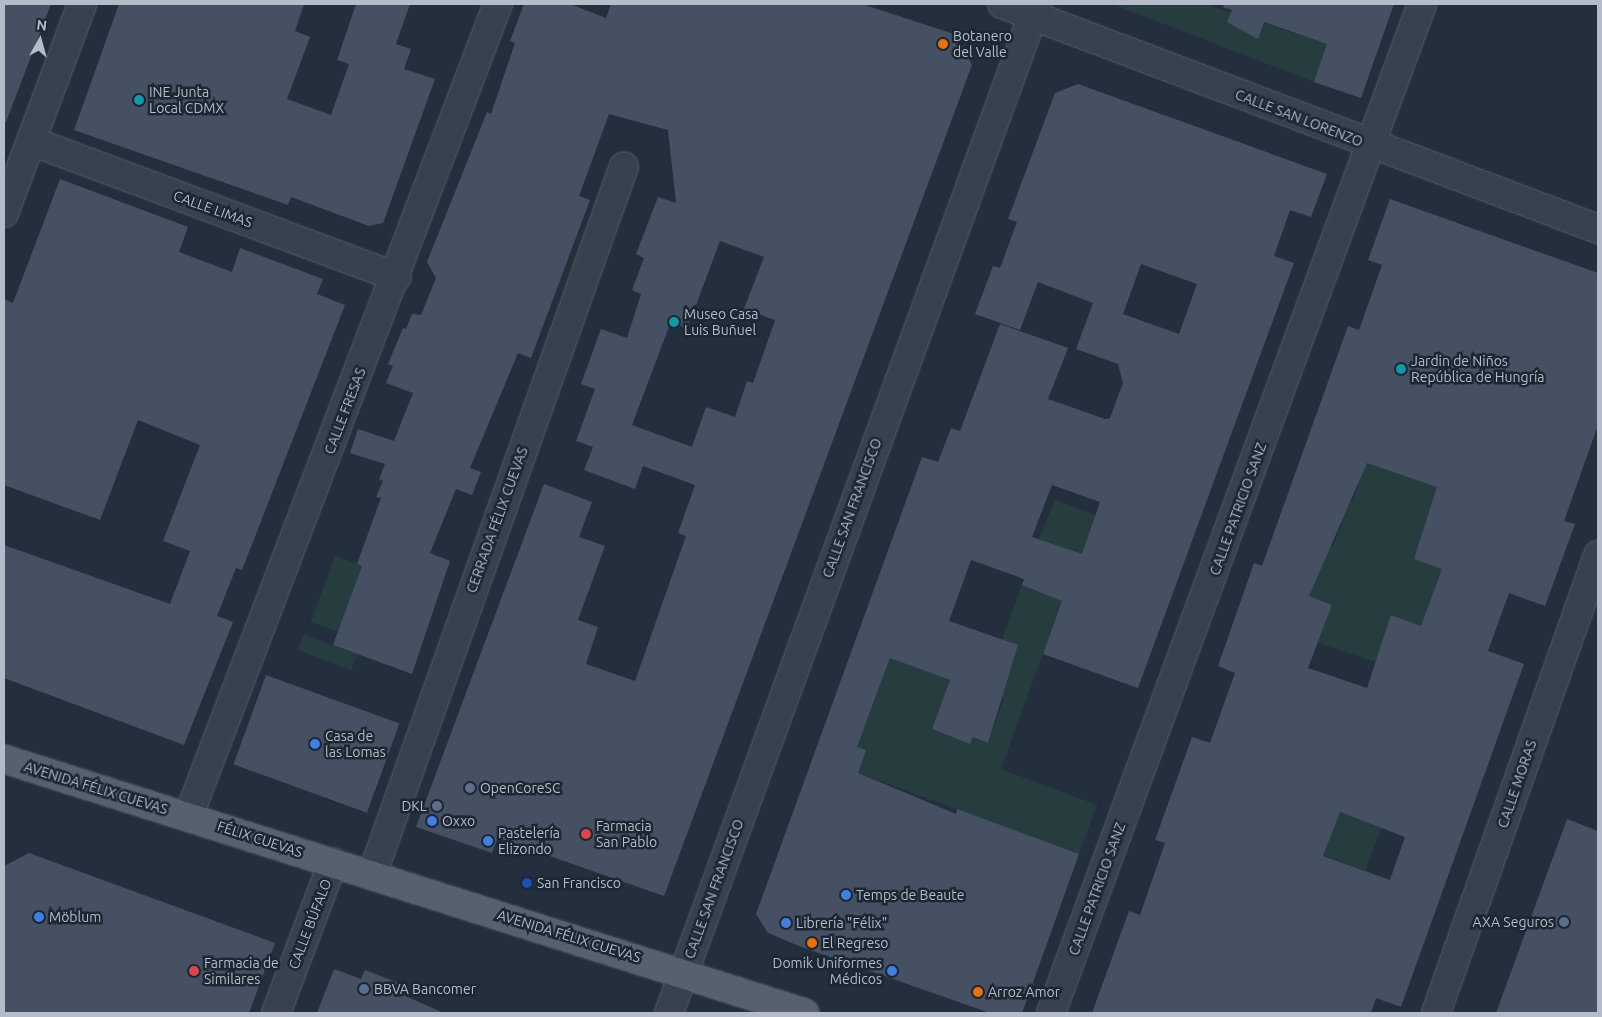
<!DOCTYPE html>
<meta charset="utf-8">
<style>
body{margin:0}
#map{position:relative;width:1602px;height:1017px;overflow:hidden;background:#242f3e;font-family:Ubuntu,sans-serif}
div>[style]{position:absolute}
.green>*{inset:0;background:#263c3f;transform-origin:0 0}
.building>*{inset:0;background:#455162;transform-origin:0 0}
.roads{filter:drop-shadow(0 0 1px #565f6c) drop-shadow(0 0 1px #565f6c)}
.minor>*{height:28px;margin:-14px;padding:0 14px;transform-origin:14px;border-radius:14px;background:#38414e}
.major>*{height:28px;margin:-14px;padding:0 14px;transform-origin:14px;border-radius:14px;background:#56606e}
.dots>*{width:14px;height:14px;translate:-50% -50%;box-sizing:border-box;border:2px solid #1d2633;border-radius:50%}
span{translate:-50% -50%;white-space:nowrap;text-align:center;line-height:1.15;-webkit-text-stroke:5px #1d2633;paint-order:stroke}
.poi-label{font-size:14px;color:#b4bcc9}
.left{translate:0 -50%;text-align:left}
.right{translate:-100% -50%;text-align:right}
.street-label{font-size:14px;color:#b4bcc9}
.frame{position:absolute;inset:0;border:5px solid #b4bcc9;pointer-events:none}
.north{position:absolute;left:15px;top:15px;width:50px;height:50px;-webkit-text-stroke:4px #1d2633;paint-order:stroke;rotate:7deg;font-size:14px;font-weight:700;line-height:20px;text-align:center;color:#b4bcc9}
.north::after{content:'';display:block;margin:auto;width:18px;height:22px;background:#b4bcc9;clip-path:polygon(50% 0,100% 100%,50% 72%,0 100%)}
</style>
<div id="map">
<div class="green">
<i style="clip-path:polygon(1112px 4px,1205px 4px,1328px 44px,1314px 82px)"></i>
<i style="clip-path:polygon(1308px 442px,1437px 476px,1442px 569px,1421px 626px,1376px 662px,1318px 643px,1332px 605px,1309px 596px,1322px 562px,1323px 543px,1333px 547px,1342px 523px,1336px 520px,1344px 499px,1352px 502px,1359px 485px,1300px 463px)"></i>
<i style="clip-path:polygon(1055px 500px,1095px 515px,1099px 532px,1062px 601px,1001px 769px,1097px 805px,1079px 854px,858px 773px,836px 739px,868px 719px,890px 658px,950px 680px,932px 729px,970px 744px,973px 737px,988px 743px,1004px 698px,999px 695px,1002px 640px,1022px 585px,1040px 592px,1054px 555px,1035px 548px)"></i>
<i style="left:335px;top:556px;width:29px;height:70px;rotate:20deg"></i>
<i style="left:304px;top:634px;width:57px;height:17px;rotate:21deg"></i>
<i style="left:1339px;top:812px;width:45px;height:46px;rotate:20deg"></i>
</div>
<div class="building">
<i style="clip-path:polygon(4px 4px,51px 4px,6px 122px,4px 122px)"></i>
<i style="clip-path:polygon(119px 4px,304px 4px,295px 31px,310px 37px,287px 99px,331px 115px,349px 64px,337px 60px,356px 4px,410px 4px,396px 44px,411px 49px,404px 69px,435px 79px,383px 223px,369px 226px,291px 197px,288px 205px,74px 130px)"></i>
<i style="clip-path:polygon(evenodd,524px 4px,570px 4px,606px 18px,611px 4px,862px 4px,957px 35px,972px 65px,664px 896px,498px 838px,492px 853px,416px 827px,544px 484px,592px 502px,579px 537px,605px 546px,578px 620px,598px 627px,586px 664px,635px 681px,686px 536px,678px 533px,695px 485px,643px 466px,635px 489px,584px 470px,593px 447px,576px 441px,595px 389px,581px 384px,601px 329px,627px 338px,641px 294px,632px 290px,644px 258px,636px 254px,658px 197px,676px 203px,668px 130px,609px 114px,579px 196px,590px 200px,531px 358px,518px 353px,470px 468px,481px 472px,472px 495px,456px 489px,430px 553px,450px 561px,412px 674px,333px 645px,362px 566px,357px 564px,381px 498px,376px 497px,383px 481px,379px 479px,385px 464px,350px 453px,358px 429px,394px 441px,413px 393px,386px 383px,393px 366px,388px 364px,403px 328px,406px 329px,412px 314px,421px 315px,436px 278px,427px 262px,487px 112px,491px 114px,515px 43px,510px 41px,524px 4px,720px 241px,764px 257px,744px 309px,775px 320px,753px 383px,747px 381px,735px 417px,706px 407px,692px 447px,632px 425px,673px 316px,686px 332px,720px 241px)"></i>
<i style="clip-path:polygon(1224px 4px,1394px 4px,1361px 98px,1314px 82px,1327px 44px,1264px 22px,1258px 39px,1227px 22px,1232px 10px,1223px 7px)"></i>
<i style="clip-path:polygon(evenodd,1078px 84px,1327px 174px,1311px 217px,1290px 210px,1274px 256px,1294px 263px,1138px 688px,1043px 654px,1062px 601px,1022px 585px,1024px 579px,971px 560px,949px 621px,1018px 645px,988px 743px,973px 737px,970px 744px,932px 729px,950px 680px,890px 658px,857px 747px,866px 750px,858px 773px,956px 814px,957px 809px,1079px 854px,1022px 1013px,990px 1013px,799px 946px,768px 933px,756px 914px,922px 457px,938px 462px,951px 428px,960px 431px,1000px 324px,1068px 348px,1048px 399px,1105px 419px,1110px 418px,1123px 383px,1118px 364px,1076px 349px,1093px 303px,1038px 282px,1020px 330px,975px 314px,993px 266px,1000px 268px,1017px 222px,1008px 219px,1055px 93px,1078px 84px,1141px 264px,1197px 284px,1179px 334px,1123px 314px,1141px 264px,1078px 84px,1052px 485px,1100px 502px,1082px 554px,1032px 537px,1052px 485px)"></i>
<i style="clip-path:polygon(60px 179px,188px 227px,179px 252px,232px 272px,240px 248px,323px 279px,317px 294px,345px 305px,242px 570px,236px 568px,217px 616px,233px 622px,184px 745px,4px 678px,4px 545px,170px 604px,190px 551px,163px 541px,200px 445px,138px 420px,100px 520px,4px 485px,4px 299px,13px 303px)"></i>
<i style="clip-path:polygon(evenodd,1390px 199px,1598px 273px,1598px 425px,1564px 521px,1575px 524px,1545px 606px,1509px 593px,1488px 651px,1524px 664px,1401px 1007px,1376px 998px,1371px 1013px,1092px 1013px,1129px 911px,1140px 915px,1165px 843px,1155px 840px,1192px 737px,1210px 743px,1235px 673px,1218px 666px,1254px 563px,1262px 566px,1348px 326px,1359px 330px,1382px 265px,1368px 260px,1390px 199px,1367px 463px,1437px 487px,1414px 559px,1442px 569px,1421px 626px,1391px 615px,1367px 688px,1308px 668px,1332px 605px,1309px 596px,1367px 463px,1390px 199px,1340px 812px,1405px 837px,1390px 880px,1323px 856px,1340px 812px)"></i>
<i style="left:266px;top:675px;width:142px;height:95px;rotate:20deg"></i>
<i style="clip-path:polygon(1567px 819px,1598px 831px,1598px 1013px,1496px 1013px)"></i>
<i style="clip-path:polygon(29px 853px,275px 943px,249px 1013px,4px 1013px,4px 866px)"></i>
<i style="clip-path:polygon(334px 969px,361px 979px,365px 970px,404px 985px,401px 994px,444px 1013px,317px 1013px)"></i>
</div>
<div class="roads">
<div class="minor">
<i style="left:1002px;top:4px;width:637px;rotate:20.68deg"></i>
<i style="left:31px;top:141px;width:390px;rotate:20.4deg"></i>
<i style="left:4px;top:213px;width:223px;rotate:-69.5deg"></i>
<i style="left:188px;top:817px;width:870px;rotate:-69.13deg"></i>
<i style="left:372px;top:875px;width:752px;rotate:-70.43deg"></i>
<i style="left:276px;top:1013px;width:161px;rotate:-69.3deg"></i>
<i style="left:669px;top:1013px;width:1074px;rotate:-69.96deg"></i>
<i style="left:1051px;top:1013px;width:1075px;rotate:-69.81deg"></i>
<i style="left:1436px;top:1013px;width:486px;rotate:-70.5deg"></i>
</div>
<div class="major">
<i style="left:4px;top:759px;width:840px;rotate:17.59deg"></i>
</div>
</div>
<div class="dots">
<i style="left:943px;top:44px;background:#e8710a"></i>
<i style="left:139px;top:100px;background:#0f9aa8"></i>
<i style="left:674px;top:322px;background:#0f9aa8"></i>
<i style="left:1401px;top:369px;background:#0f9aa8"></i>
<i style="left:315px;top:744px;background:#3f7fe0"></i>
<i style="left:470px;top:788px;background:#5c6f8a"></i>
<i style="left:437px;top:806px;background:#5c6f8a"></i>
<i style="left:432px;top:821px;background:#3f7fe0"></i>
<i style="left:586px;top:834px;background:#e0444e"></i>
<i style="left:488px;top:841px;background:#3f7fe0"></i>
<i style="left:527px;top:883px;background:#1a4fb4"></i>
<i style="left:846px;top:895px;background:#3f7fe0"></i>
<i style="left:39px;top:917px;background:#3f7fe0"></i>
<i style="left:1564px;top:922px;background:#5c6f8a"></i>
<i style="left:786px;top:923px;background:#3f7fe0"></i>
<i style="left:812px;top:943px;background:#e8710a"></i>
<i style="left:194px;top:971px;background:#e0444e"></i>
<i style="left:892px;top:971px;background:#3f7fe0"></i>
<i style="left:364px;top:989px;background:#5c6f8a"></i>
<i style="left:978px;top:992px;background:#e8710a"></i>
</div>
<div class="poi-label">
<span class="left" style="left:953px;top:44px">Botanero<br>del Valle</span>
<span class="left" style="left:149px;top:100px">INE Junta<br>Local CDMX</span>
<span class="left" style="left:684px;top:322px">Museo Casa<br>Luis Buñuel</span>
<span class="left" style="left:1411px;top:369px">Jardin de Niños<br>República de Hungría</span>
<span class="left" style="left:325px;top:744px">Casa de<br>las Lomas</span>
<span class="left" style="left:480px;top:788px">OpenCoreSC</span>
<span class="right" style="left:427px;top:806px">DKL</span>
<span class="left" style="left:442px;top:821px">Oxxo</span>
<span class="left" style="left:596px;top:834px">Farmacia<br>San Pablo</span>
<span class="left" style="left:498px;top:841px">Pastelería<br>Elizondo</span>
<span class="left" style="left:537px;top:883px">San Francisco</span>
<span class="left" style="left:856px;top:895px">Temps de Beaute</span>
<span class="left" style="left:49px;top:917px">Möblum</span>
<span class="right" style="left:1554px;top:922px">AXA Seguros</span>
<span class="left" style="left:796px;top:923px">Librería "Félix"</span>
<span class="left" style="left:822px;top:943px">El Regreso</span>
<span class="left" style="left:204px;top:971px">Farmacia de<br>Similares</span>
<span class="right" style="left:882px;top:971px">Domik Uniformes<br>Médicos</span>
<span class="left" style="left:374px;top:989px">BBVA Bancomer</span>
<span class="left" style="left:988px;top:992px">Arroz Amor</span>
</div>
<div class="street-label">
<span style="left:1299px;top:118px;rotate:21deg">CALLE SAN LORENZO</span>
<span style="left:213px;top:209px;rotate:20deg">CALLE LIMAS</span>
<span style="left:345px;top:411px;rotate:-69deg">CALLE FRESAS</span>
<span style="left:852px;top:508px;rotate:-70deg">CALLE SAN FRANCISCO</span>
<span style="left:1238px;top:509px;rotate:-70deg">CALLE PATRICIO SANZ</span>
<span style="left:497px;top:520px;rotate:-70deg">CERRADA FÉLIX CUEVAS</span>
<span style="left:1517px;top:784px;rotate:-71deg">CALLE MORAS</span>
<span style="left:96px;top:788px;rotate:17deg">AVENIDA FÉLIX CUEVAS</span>
<span style="left:260px;top:839px;rotate:18deg">FÉLIX CUEVAS</span>
<span style="left:714px;top:889px;rotate:-70deg">CALLE SAN FRANCISCO</span>
<span style="left:1097px;top:889px;rotate:-70deg">CALLE PATRICIO SANZ</span>
<span style="left:310px;top:924px;rotate:-69deg">CALLE BÚFALO</span>
<span style="left:569px;top:936px;rotate:17deg">AVENIDA FÉLIX CUEVAS</span>
</div>
<div class="frame"></div>
<div class="north">N</div>
</div>
